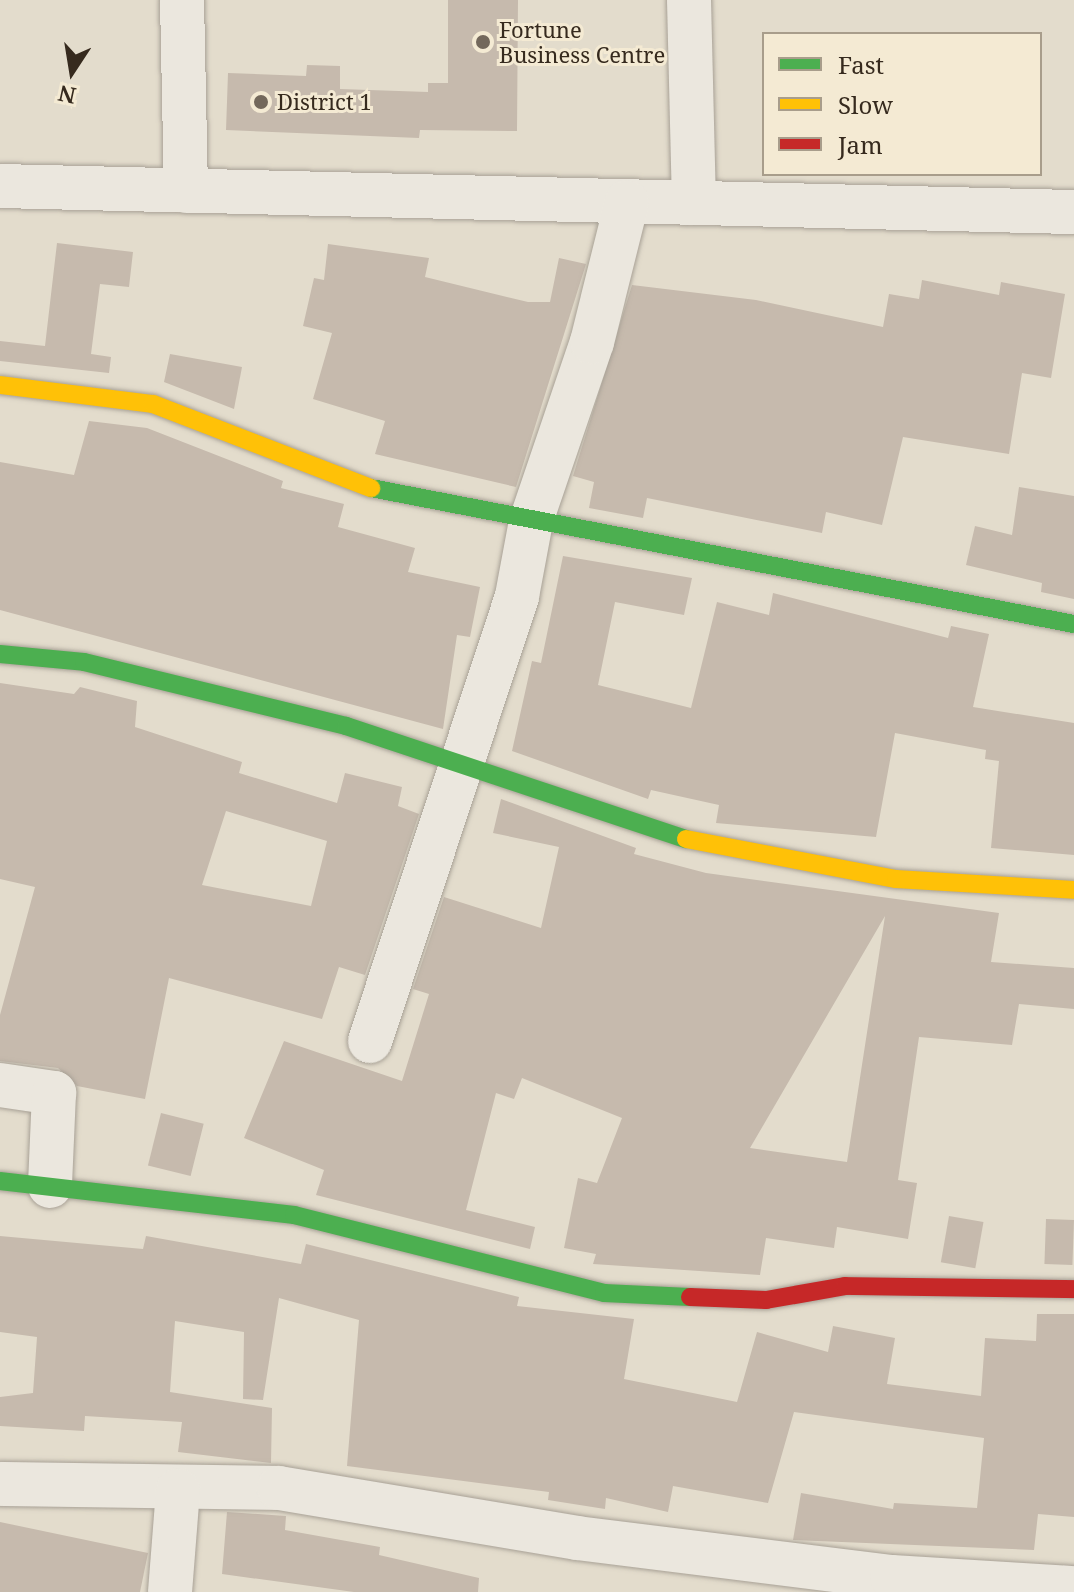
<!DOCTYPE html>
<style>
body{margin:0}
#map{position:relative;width:1074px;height:1592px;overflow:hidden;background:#e3dccc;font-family:"Noto Serif",serif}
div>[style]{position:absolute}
.building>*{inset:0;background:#c6baad;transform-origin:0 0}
.roads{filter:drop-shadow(0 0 2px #a8a196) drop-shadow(0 0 2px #a8a196)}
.street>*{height:44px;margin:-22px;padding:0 22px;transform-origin:22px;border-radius:22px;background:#ebe7de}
.fast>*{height:18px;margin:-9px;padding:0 9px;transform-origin:9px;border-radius:9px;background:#4caf50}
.slow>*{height:18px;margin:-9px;padding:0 9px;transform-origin:9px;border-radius:9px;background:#ffc107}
.jam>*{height:18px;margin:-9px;padding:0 9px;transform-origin:9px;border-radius:9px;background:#c62828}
.dots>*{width:22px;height:22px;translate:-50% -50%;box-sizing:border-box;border:4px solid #f4ead3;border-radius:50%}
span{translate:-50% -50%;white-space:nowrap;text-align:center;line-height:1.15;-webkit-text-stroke:6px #f4ead3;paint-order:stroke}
.poi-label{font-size:22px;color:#362a1e}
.left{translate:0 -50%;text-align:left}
.legend{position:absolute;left:762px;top:32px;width:280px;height:144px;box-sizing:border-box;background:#f4ead3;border:2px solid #a89d8b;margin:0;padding:10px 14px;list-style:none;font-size:24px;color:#362a1e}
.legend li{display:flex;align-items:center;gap:16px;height:40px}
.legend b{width:40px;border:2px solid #a89d8b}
.north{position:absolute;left:32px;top:32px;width:80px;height:80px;-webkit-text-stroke:6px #f4ead3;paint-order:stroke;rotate:192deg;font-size:22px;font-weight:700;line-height:32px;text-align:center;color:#362a1e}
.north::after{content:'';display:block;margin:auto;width:28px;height:36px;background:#362a1e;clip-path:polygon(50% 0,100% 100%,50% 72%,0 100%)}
</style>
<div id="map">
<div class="building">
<i style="clip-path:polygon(448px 0,518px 0,517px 131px,420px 130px,419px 138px,226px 130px,228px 73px,306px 76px,307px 65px,340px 66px,340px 89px,428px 92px,428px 83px,448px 83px)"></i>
<i style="clip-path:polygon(57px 243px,133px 252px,129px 287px,100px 284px,91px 354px,111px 357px,109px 373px,0 361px,0 341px,45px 346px)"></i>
<i style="clip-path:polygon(328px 244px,429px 258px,425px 277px,528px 302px,550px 302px,559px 258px,586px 264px,516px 487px,375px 454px,385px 421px,313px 399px,332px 333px,303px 326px,314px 278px,324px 280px)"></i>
<i style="clip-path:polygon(922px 280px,999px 295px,1001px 282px,1065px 294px,1051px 378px,1022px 373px,1009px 454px,903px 437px,882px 525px,826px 512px,822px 533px,647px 498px,643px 518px,589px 508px,594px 482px,573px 476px,632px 285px,756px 300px,883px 327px,889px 294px,919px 299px)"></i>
<i style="clip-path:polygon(170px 354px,242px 367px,234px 409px,164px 382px)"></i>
<i style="clip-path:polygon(89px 421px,147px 428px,283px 481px,281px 488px,344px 504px,338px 527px,415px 548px,408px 572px,480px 587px,470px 637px,457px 635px,443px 729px,0 610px,0 462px,74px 475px)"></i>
<i style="clip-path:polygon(1019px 487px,1074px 496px,1074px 599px,1041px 592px,1042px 583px,966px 565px,975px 526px,1012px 535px)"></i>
<i style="clip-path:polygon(563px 556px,692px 578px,684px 615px,615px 602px,598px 685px,691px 708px,717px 602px,769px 615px,773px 593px,948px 638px,951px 626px,989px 634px,973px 707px,1074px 723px,1074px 855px,991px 848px,999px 761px,985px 759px,986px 750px,895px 733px,876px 837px,716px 823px,719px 805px,651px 790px,648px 799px,512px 751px,532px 661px,541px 663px)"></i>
<i style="clip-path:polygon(evenodd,0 683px,74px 694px,80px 687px,137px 701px,135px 727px,242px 762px,239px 773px,337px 803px,345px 773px,402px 787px,398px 806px,419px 814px,365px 975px,339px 967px,322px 1019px,169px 978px,145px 1099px,77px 1086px,58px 1068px,0 1061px,0 1015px,35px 887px,0 879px,0 683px,226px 811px,327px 841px,311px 906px,202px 885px,226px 811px)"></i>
<i style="clip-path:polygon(evenodd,501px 799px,636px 848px,634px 854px,706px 873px,999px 913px,991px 962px,1074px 968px,1074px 1009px,1019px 1004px,1012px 1045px,919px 1037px,898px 1180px,917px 1183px,908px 1239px,837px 1227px,834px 1248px,766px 1238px,760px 1275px,593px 1264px,596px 1254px,564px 1248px,578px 1178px,597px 1183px,622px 1118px,522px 1078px,514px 1099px,496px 1093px,466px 1210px,535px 1227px,530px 1249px,316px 1195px,324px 1170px,244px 1138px,284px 1041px,402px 1081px,429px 994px,413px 989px,444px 897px,541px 928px,559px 847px,493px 833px,501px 799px,885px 916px,847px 1162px,750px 1148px,885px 916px)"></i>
<i style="left:161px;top:1113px;width:44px;height:54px;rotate:14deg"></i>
<i style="left:949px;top:1216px;width:35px;height:47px;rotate:10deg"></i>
<i style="left:1046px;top:1219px;width:28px;height:45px;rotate:2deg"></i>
<i style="clip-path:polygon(0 1236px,143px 1249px,146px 1236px,301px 1264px,306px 1244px,519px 1297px,517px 1306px,634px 1319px,624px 1379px,737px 1402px,757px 1332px,828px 1352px,833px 1326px,895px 1338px,887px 1384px,981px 1396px,985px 1338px,1036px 1341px,1037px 1314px,1074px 1314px,1074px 1517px,1038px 1514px,1034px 1550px,793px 1540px,801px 1493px,893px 1509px,894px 1503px,977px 1508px,984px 1438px,794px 1412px,768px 1503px,673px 1486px,668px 1512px,606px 1498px,605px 1509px,548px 1500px,549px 1492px,347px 1466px,359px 1320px,279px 1298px,263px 1400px,243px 1399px,244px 1332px,175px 1321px,170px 1392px,272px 1408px,271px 1463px,178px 1452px,182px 1422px,85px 1416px,84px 1431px,0 1426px,0 1397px,33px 1393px,37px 1337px,0 1332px)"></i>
<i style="clip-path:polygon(227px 1512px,286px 1516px,285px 1530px,380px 1547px,379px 1555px,479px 1578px,478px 1592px,354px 1592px,222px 1574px)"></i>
<i style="clip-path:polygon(0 1522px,148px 1553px,140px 1592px,0 1592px)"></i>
</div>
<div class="roads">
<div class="street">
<i style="left:182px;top:0;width:191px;rotate:88.8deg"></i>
<i style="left:689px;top:0;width:203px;rotate:88.6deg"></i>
<i style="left:0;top:186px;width:1074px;rotate:1.39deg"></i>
<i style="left:370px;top:1041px;width:469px;rotate:-71.7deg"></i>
<i style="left:517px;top:596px;width:76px;rotate:-79.4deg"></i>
<i style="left:531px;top:521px;width:189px;rotate:-71.2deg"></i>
<i style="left:592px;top:342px;width:144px;rotate:-76deg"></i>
<i style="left:0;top:1085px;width:55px;rotate:8.4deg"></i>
<i style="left:54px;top:1093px;width:93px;rotate:92.5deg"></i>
<i style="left:0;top:1484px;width:279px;rotate:0.8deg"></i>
<i style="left:279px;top:1488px;width:302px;rotate:9.5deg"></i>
<i style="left:577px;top:1538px;width:317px;rotate:7.1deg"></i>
<i style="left:892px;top:1577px;width:182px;rotate:3.5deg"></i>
<i style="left:170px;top:1592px;width:102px;rotate:-85.5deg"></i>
</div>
<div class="fast">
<i style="left:371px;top:488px;width:716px;rotate:10.95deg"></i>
<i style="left:0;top:654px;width:84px;rotate:5.4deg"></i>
<i style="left:84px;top:662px;width:270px;rotate:13.7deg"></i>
<i style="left:346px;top:726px;width:358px;rotate:18.4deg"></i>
<i style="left:0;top:1181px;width:296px;rotate:6.6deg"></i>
<i style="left:294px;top:1215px;width:320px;rotate:14.1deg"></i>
<i style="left:604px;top:1293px;width:86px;rotate:2.7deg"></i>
</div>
<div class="slow">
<i style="left:0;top:385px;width:154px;rotate:7.1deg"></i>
<i style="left:153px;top:404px;width:234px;rotate:21.1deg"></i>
<i style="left:686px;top:839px;width:214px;rotate:10.8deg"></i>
<i style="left:896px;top:879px;width:178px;rotate:3.5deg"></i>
</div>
<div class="jam">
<i style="left:690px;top:1297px;width:76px;rotate:2.3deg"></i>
<i style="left:766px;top:1300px;width:80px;rotate:-10deg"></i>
<i style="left:845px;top:1286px;width:229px;rotate:0.8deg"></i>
</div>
</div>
<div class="dots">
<i style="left:483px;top:42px;background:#73685b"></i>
<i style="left:261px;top:102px;background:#73685b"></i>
</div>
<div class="poi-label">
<span class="left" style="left:499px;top:42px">Fortune<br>Business Centre</span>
<span class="left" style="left:277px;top:102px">District 1</span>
</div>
<ul class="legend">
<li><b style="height:10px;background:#4caf50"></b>Fast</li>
<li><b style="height:10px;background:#ffc107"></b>Slow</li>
<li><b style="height:10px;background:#c62828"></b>Jam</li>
</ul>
<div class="north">N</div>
</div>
